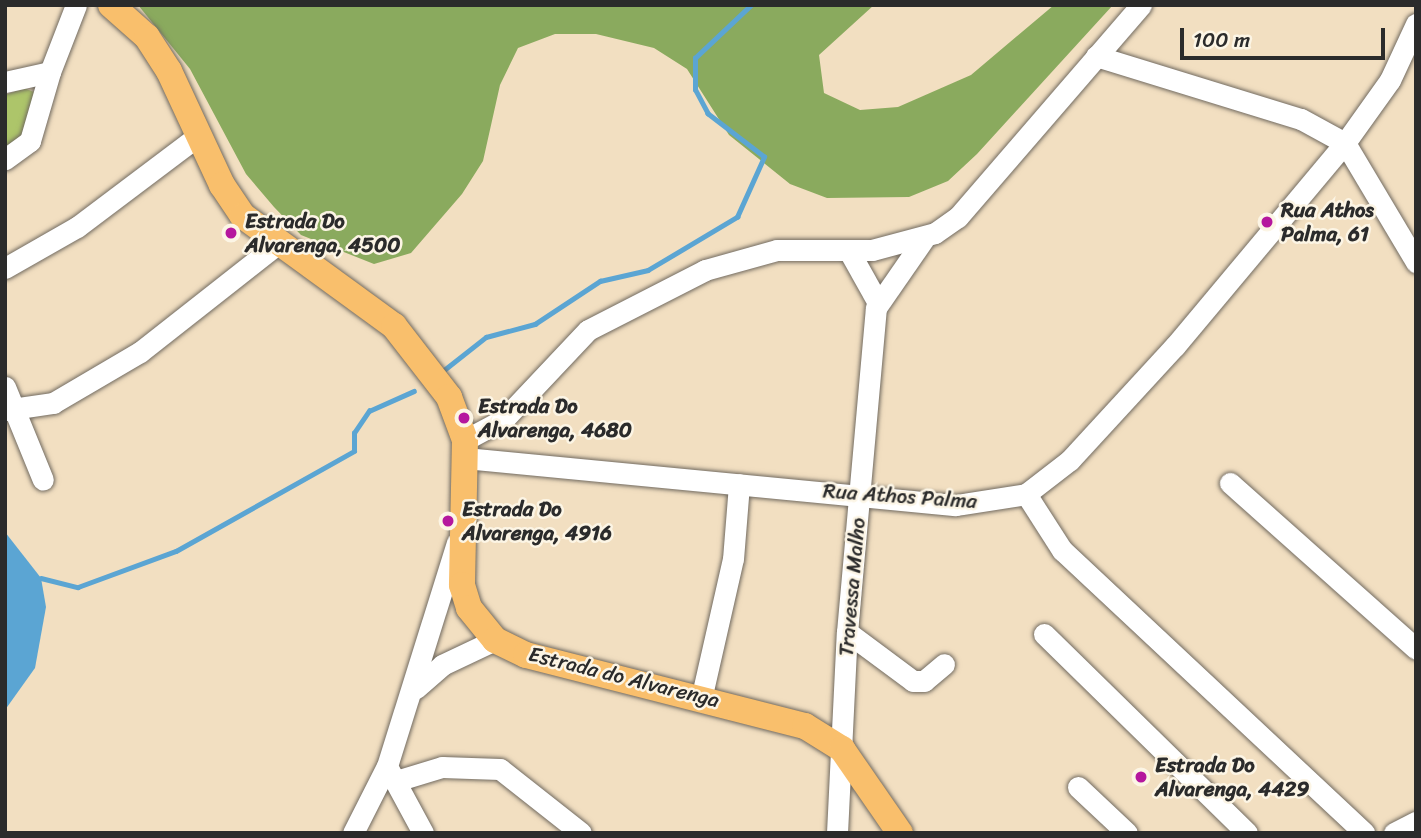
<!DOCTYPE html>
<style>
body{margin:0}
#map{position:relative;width:1421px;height:838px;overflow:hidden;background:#f2dfc1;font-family:Sriracha,sans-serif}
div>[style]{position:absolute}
.green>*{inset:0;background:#adc56a}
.forest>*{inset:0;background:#8aaa5e}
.water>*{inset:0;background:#5ba5d3}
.stream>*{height:4.5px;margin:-2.25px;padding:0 2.25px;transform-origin:2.25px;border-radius:2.25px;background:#5ba5d3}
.roads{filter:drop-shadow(0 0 2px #716a60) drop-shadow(0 0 2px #716a60)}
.minor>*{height:21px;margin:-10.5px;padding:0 10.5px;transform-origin:10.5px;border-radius:10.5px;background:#fff}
.major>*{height:26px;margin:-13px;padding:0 13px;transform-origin:13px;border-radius:13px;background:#f9bf6c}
.dots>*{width:19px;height:19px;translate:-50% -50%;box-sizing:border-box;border:4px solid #fcf5e5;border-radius:50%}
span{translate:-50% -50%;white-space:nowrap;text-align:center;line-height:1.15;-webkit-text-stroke:5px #fcf5e5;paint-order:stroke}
.poi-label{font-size:21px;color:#2b2b2b;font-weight:700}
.left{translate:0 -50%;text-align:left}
.street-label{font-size:21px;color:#2b2b2b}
.frame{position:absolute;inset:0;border:7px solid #2b2b2b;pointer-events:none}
.scale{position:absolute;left:1180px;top:28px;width:205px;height:32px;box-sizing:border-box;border:4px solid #2b2b2b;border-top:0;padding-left:9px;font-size:21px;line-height:24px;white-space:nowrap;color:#2b2b2b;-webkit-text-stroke:5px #fcf5e5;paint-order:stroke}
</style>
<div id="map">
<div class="green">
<i style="clip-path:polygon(24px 88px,39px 94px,26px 131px,5px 150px,5px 95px)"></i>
</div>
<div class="forest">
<i style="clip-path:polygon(138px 5px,874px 5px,819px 55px,824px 93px,860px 110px,898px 107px,971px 75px,1054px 5px,1113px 5px,977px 154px,948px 181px,909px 197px,827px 198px,790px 184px,729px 135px,687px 69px,654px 48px,596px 34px,555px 34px,518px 48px,500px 85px,483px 161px,462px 194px,411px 253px,374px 264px,301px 235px,274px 207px,246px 174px,190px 69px)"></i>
</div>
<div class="water">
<i style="clip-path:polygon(5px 532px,41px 578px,46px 607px,35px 668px,5px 710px)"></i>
</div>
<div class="stream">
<i style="left:444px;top:370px;width:53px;rotate:-38.2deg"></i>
<i style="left:486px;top:337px;width:51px;rotate:-14.9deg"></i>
<i style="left:535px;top:324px;width:78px;rotate:-33.5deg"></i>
<i style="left:600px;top:281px;width:49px;rotate:-12.9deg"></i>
<i style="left:648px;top:270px;width:104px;rotate:-30.8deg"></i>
<i style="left:737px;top:217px;width:66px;rotate:-65.8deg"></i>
<i style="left:764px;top:157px;width:71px;rotate:-142.5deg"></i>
<i style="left:708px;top:114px;width:27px;rotate:-118deg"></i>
<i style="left:695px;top:90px;width:32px;rotate:-90deg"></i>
<i style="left:695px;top:58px;width:77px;rotate:-43.4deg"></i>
<i style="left:41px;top:578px;width:38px;rotate:14deg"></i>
<i style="left:78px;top:587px;width:104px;rotate:-20.2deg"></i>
<i style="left:176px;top:551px;width:204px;rotate:-29.3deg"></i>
<i style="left:354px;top:451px;width:18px;rotate:-90deg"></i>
<i style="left:354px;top:433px;width:27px;rotate:-56deg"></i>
<i style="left:369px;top:411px;width:49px;rotate:-24deg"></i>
</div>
<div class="roads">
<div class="minor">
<i style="left:1096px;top:56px;width:214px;rotate:17.1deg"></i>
<i style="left:1301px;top:119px;width:50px;rotate:28.6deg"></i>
<i style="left:1345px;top:143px;width:139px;rotate:59.2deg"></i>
<i style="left:50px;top:72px;width:72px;rotate:-68.8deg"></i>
<i style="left:5px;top:82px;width:46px;rotate:-12.5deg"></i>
<i style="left:50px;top:72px;width:72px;rotate:106.2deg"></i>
<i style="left:30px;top:141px;width:31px;rotate:144deg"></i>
<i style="left:849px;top:251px;width:57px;rotate:60.8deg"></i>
<i style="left:5px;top:268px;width:83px;rotate:-29.7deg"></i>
<i style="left:77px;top:227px;width:153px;rotate:-37deg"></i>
<i style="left:5px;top:387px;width:100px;rotate:67.8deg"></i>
<i style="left:5px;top:410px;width:49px;rotate:-8.3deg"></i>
<i style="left:53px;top:403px;width:101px;rotate:-30.4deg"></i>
<i style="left:140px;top:352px;width:174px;rotate:-38.2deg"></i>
<i style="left:465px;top:440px;width:44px;rotate:-28.3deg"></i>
<i style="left:504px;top:419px;width:122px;rotate:-46.7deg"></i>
<i style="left:588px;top:330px;width:131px;rotate:-27.1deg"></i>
<i style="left:705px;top:270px;width:75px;rotate:-15.5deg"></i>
<i style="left:777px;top:250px;width:95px"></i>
<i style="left:872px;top:250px;width:65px;rotate:-15.1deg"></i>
<i style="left:935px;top:233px;width:28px;rotate:-35deg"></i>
<i style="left:958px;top:217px;width:280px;rotate:-49.2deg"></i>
<i style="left:465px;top:458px;width:493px;rotate:5.5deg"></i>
<i style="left:956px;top:505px;width:71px;rotate:-8.9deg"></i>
<i style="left:1026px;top:494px;width:56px;rotate:-37.7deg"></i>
<i style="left:1070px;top:460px;width:155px;rotate:-47.4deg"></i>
<i style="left:1175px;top:346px;width:265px;rotate:-50.1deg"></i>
<i style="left:1345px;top:143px;width:77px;rotate:-54.5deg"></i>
<i style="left:1390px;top:80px;width:62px;rotate:-65.1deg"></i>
<i style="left:1230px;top:483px;width:249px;rotate:41.7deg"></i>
<i style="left:1026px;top:494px;width:67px;rotate:57.3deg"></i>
<i style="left:1062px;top:550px;width:414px;rotate:43.1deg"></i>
<i style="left:847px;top:632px;width:82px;rotate:36.6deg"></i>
<i style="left:913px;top:681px;width:11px"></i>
<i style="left:924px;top:681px;width:26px;rotate:-40deg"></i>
<i style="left:1044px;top:634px;width:284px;rotate:44.4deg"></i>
<i style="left:416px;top:688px;width:35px;rotate:-41deg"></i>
<i style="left:442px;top:665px;width:59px;rotate:-25.3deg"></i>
<i style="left:702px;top:695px;width:139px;rotate:-77.2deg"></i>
<i style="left:733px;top:559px;width:75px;rotate:-85.4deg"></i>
<i style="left:389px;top:770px;width:72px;rotate:61.6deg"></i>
<i style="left:396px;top:781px;width:48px;rotate:-16.9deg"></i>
<i style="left:442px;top:767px;width:58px;rotate:2deg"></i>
<i style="left:500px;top:769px;width:103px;rotate:38.3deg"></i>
<i style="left:1078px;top:787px;width:67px;rotate:43.2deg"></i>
<i style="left:353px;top:833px;width:75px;rotate:-63.1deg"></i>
<i style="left:387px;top:766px;width:234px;rotate:-72.6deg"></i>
<i style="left:837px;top:833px;width:201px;rotate:-87.2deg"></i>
<i style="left:847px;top:632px;width:325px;rotate:-84.9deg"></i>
<i style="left:876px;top:308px;width:83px;rotate:-55.3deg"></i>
<i style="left:1394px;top:833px;width:25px;rotate:-27deg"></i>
</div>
<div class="major">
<i style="left:111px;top:5px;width:48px;rotate:41.6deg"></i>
<i style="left:147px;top:37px;width:40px;rotate:57.1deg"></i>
<i style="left:169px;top:71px;width:126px;rotate:65.1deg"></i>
<i style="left:222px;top:185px;width:37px;rotate:56deg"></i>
<i style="left:243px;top:216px;width:187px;rotate:36.1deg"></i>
<i style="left:394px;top:326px;width:90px;rotate:52.2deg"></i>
<i style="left:449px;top:397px;width:46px;rotate:69.6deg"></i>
<i style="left:465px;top:440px;width:145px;rotate:91.2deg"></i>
<i style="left:462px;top:585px;width:24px;rotate:73deg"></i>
<i style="left:469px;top:608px;width:41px;rotate:50.9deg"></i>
<i style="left:495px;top:640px;width:34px;rotate:26deg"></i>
<i style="left:526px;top:655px;width:288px;rotate:14.3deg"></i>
<i style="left:805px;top:726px;width:44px;rotate:31.9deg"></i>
<i style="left:842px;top:749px;width:102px;rotate:55.4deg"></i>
</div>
</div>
<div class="dots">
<i style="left:1267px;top:222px;background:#b5179e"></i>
<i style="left:231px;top:233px;background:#b5179e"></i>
<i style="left:464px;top:418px;background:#b5179e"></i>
<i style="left:448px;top:521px;background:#b5179e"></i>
<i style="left:1141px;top:777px;background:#b5179e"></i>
</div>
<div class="poi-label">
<span class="left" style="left:1281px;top:222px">Rua Athos<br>Palma, 61</span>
<span class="left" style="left:245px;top:233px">Estrada Do<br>Alvarenga, 4500</span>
<span class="left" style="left:478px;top:418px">Estrada Do<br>Alvarenga, 4680</span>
<span class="left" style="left:462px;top:521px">Estrada Do<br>Alvarenga, 4916</span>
<span class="left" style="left:1155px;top:777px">Estrada Do<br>Alvarenga, 4429</span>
</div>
<div class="street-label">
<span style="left:900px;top:496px;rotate:4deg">Rua Athos Palma</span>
<span style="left:852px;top:587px;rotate:-85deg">Travessa Malho</span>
<span style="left:624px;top:677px;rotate:14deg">Estrada do Alvarenga</span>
</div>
<div class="frame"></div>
<div class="scale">100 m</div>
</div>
